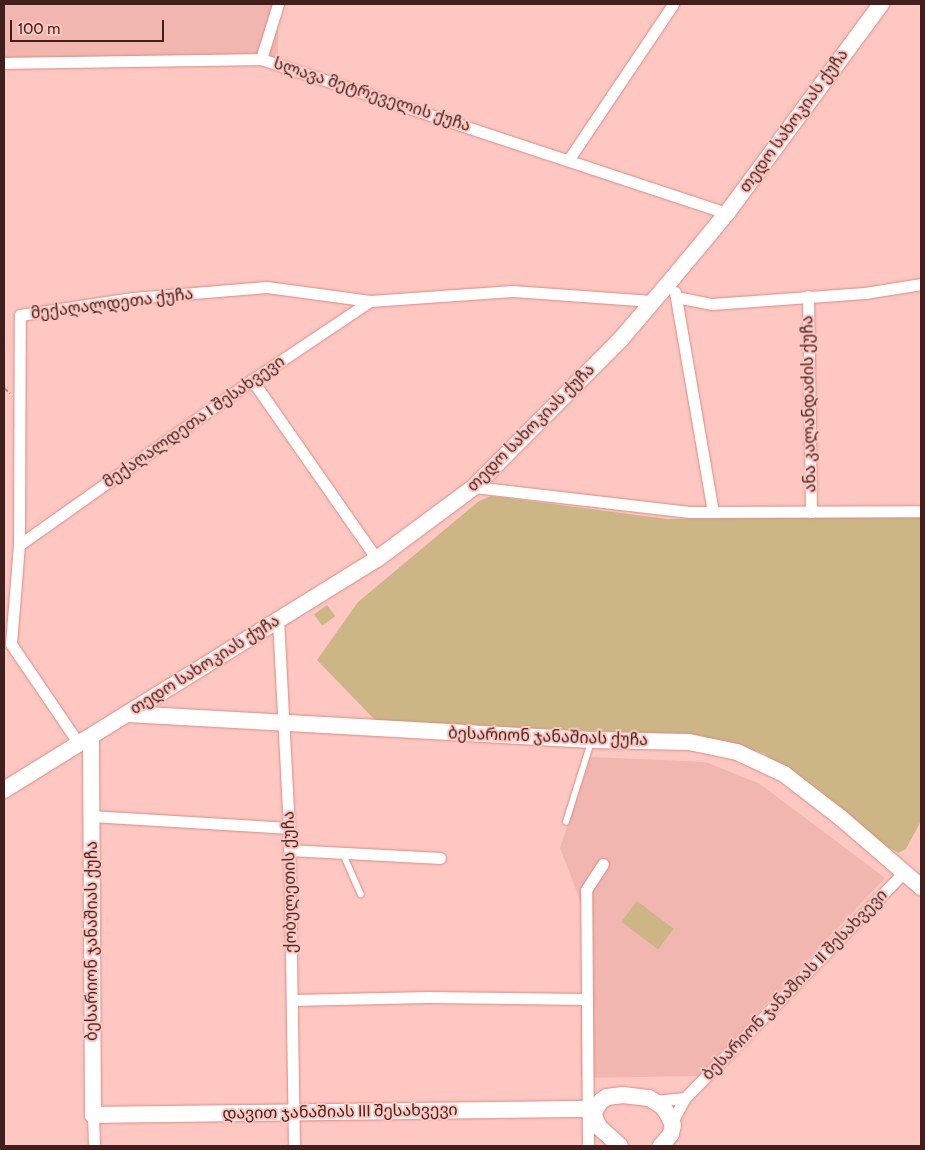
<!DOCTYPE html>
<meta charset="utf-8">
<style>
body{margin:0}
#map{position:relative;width:925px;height:1150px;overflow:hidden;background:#fec7c1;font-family:Cabin,"Noto Sans Georgian",sans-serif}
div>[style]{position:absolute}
.built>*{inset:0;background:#f1b6b0;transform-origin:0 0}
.green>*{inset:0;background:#ccb686;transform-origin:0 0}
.path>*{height:2px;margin-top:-1px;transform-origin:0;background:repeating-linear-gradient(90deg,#b88984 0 5px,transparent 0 7.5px)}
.roads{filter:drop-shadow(0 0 1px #df8981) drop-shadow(0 0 1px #df8981)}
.lane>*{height:5.5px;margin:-2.75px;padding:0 2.75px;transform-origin:2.75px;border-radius:2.75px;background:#fff}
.street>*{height:11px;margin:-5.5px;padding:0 5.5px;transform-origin:5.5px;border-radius:5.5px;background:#fff}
.secondary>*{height:16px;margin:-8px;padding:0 8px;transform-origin:8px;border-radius:8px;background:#fff}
span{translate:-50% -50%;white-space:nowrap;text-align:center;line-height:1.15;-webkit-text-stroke:4px #fec7c1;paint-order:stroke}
.street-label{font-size:16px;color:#411f1c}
.frame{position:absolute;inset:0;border:5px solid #411f1c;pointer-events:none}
.scale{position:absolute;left:10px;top:20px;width:154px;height:22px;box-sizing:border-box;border:2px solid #411f1c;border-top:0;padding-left:6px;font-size:15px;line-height:18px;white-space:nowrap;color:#411f1c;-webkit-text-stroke:4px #fec7c1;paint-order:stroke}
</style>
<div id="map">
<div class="built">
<i style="left:4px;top:4px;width:274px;height:54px"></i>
<i style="clip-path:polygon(591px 757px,706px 762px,760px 784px,885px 878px,698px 1076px,581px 1078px,581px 903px,560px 848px)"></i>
</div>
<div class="green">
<i style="clip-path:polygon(491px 496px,667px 519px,921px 517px,921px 821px,906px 849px,898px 853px,877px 840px,812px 787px,763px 753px,698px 735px,384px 722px,374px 719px,317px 660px,358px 602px,479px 501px)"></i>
<i style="left:327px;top:605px;width:14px;height:16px;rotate:54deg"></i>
<i style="left:637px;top:901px;width:46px;height:26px;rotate:37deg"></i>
</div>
<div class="path">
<i style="left:4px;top:388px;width:8px;rotate:40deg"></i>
</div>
<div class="roads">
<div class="lane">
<i style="left:566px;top:822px;width:84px;rotate:-72.6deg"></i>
<i style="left:343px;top:853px;width:45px;rotate:66.3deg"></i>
</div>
<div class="street">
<i style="left:261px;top:59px;width:58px;rotate:-72.8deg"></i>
<i style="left:4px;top:63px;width:257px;rotate:-0.9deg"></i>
<i style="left:261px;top:59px;width:491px;rotate:18.3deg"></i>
<i style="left:569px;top:159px;width:187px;rotate:-56.1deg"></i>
<i style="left:675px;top:292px;width:223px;rotate:80.2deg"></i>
<i style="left:808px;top:296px;width:216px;rotate:89.2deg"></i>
<i style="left:676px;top:297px;width:37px;rotate:11deg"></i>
<i style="left:712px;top:304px;width:153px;rotate:-4.1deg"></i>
<i style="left:865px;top:293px;width:57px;rotate:-9.1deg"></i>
<i style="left:252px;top:380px;width:218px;rotate:55.1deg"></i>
<i style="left:474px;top:487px;width:217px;rotate:6.6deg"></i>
<i style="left:690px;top:512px;width:231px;rotate:-0.2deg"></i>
<i style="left:19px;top:545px;width:286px;rotate:-35.3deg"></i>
<i style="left:252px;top:380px;width:142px;rotate:-33.8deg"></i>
<i style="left:278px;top:619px;width:209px;rotate:87deg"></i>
<i style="left:289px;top:828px;width:318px;rotate:89.1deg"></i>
<i style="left:79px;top:744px;width:121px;rotate:-124.2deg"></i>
<i style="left:11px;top:644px;width:99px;rotate:-85.4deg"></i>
<i style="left:19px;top:545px;width:230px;rotate:-89.8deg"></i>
<i style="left:20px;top:315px;width:114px;rotate:-8.6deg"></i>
<i style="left:133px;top:298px;width:134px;rotate:-4.7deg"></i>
<i style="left:267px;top:287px;width:104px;rotate:7.7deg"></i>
<i style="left:370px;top:301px;width:143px;rotate:-4deg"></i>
<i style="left:513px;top:291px;width:139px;rotate:4.1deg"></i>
<i style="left:92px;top:816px;width:197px;rotate:3.5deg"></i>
<i style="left:289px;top:850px;width:151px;rotate:3deg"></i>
<i style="left:292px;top:1000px;width:137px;rotate:-1.3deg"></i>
<i style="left:429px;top:997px;width:157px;rotate:0.7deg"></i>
<i style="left:655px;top:1101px;width:30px;rotate:-6deg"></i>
<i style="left:93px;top:1115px;width:31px;rotate:88deg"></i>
<i style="left:672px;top:1122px;width:27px;rotate:-62deg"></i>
<i style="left:685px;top:1098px;width:315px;rotate:-45.9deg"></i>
<i style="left:588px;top:1146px;width:256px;rotate:-90.4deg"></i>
<i style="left:586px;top:890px;width:31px;rotate:-57deg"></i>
</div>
<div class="secondary">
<i style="left:128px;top:714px;width:464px;rotate:3.2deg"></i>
<i style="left:591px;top:740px;width:98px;rotate:1.2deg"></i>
<i style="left:689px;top:742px;width:49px;rotate:11.8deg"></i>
<i style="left:737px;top:752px;width:52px;rotate:25.1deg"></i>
<i style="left:784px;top:774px;width:72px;rotate:37.7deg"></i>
<i style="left:841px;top:818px;width:106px;rotate:40.8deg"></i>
<i style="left:91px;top:737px;width:378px;rotate:89.7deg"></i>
<i style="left:93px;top:1115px;width:494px;rotate:-0.7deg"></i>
<i style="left:4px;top:790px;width:439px;rotate:-31.8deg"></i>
<i style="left:377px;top:559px;width:121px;rotate:-36.6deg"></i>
<i style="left:474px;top:487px;width:209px;rotate:-45.2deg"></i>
<i style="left:621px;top:339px;width:80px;rotate:-49.6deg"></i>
<i style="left:673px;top:278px;width:85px;rotate:-50.3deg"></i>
<i style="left:727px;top:213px;width:260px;rotate:-53.6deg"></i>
<i style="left:620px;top:1146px;width:28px;rotate:-138deg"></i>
<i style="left:599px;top:1127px;width:12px;rotate:-114deg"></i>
<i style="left:594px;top:1116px;width:6px;rotate:-81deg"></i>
<i style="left:595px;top:1110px;width:11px;rotate:-56deg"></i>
<i style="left:601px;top:1101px;width:7px;rotate:-34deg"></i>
<i style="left:607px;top:1097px;width:16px;rotate:-7deg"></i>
<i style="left:623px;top:1095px;width:26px;rotate:7deg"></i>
<i style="left:649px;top:1098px;width:15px;rotate:32deg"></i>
<i style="left:662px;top:1106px;width:9px;rotate:54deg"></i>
<i style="left:667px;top:1113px;width:13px;rotate:63deg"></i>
<i style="left:673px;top:1125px;width:9px;rotate:103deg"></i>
<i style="left:671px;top:1134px;width:16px;rotate:130deg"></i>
</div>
</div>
<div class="street-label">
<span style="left:372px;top:95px;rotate:18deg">სლავა მეტრეველის ქუჩა</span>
<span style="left:794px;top:121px;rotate:-54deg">თედო სახოკიას ქუჩა</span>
<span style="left:112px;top:304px;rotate:-7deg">მექაღალდეთა ქუჩა</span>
<span style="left:809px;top:404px;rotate:-91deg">ანა კალანდაძის ქუჩა</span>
<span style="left:194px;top:422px;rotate:-35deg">მექაღალდეთა I შესახვევი</span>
<span style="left:531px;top:428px;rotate:-45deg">თედო სახოკიას ქუჩა</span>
<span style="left:205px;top:665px;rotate:-32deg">თედო სახოკიას ქუჩა</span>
<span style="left:548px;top:737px;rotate:2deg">ბესარიონ ჯანაშიას ქუჩა</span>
<span style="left:290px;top:882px;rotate:-91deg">ქობულეთის ქუჩა</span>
<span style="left:92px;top:941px;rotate:-90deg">ბესარიონ ჯანაშიას ქუჩა</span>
<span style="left:795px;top:985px;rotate:-46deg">ბესარიონ ჯანაშიას II შესახვევი</span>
<span style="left:340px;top:1112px;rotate:-1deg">დავით ჯანაშიას III შესახვევი</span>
</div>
<div class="frame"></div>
<div class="scale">100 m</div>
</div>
